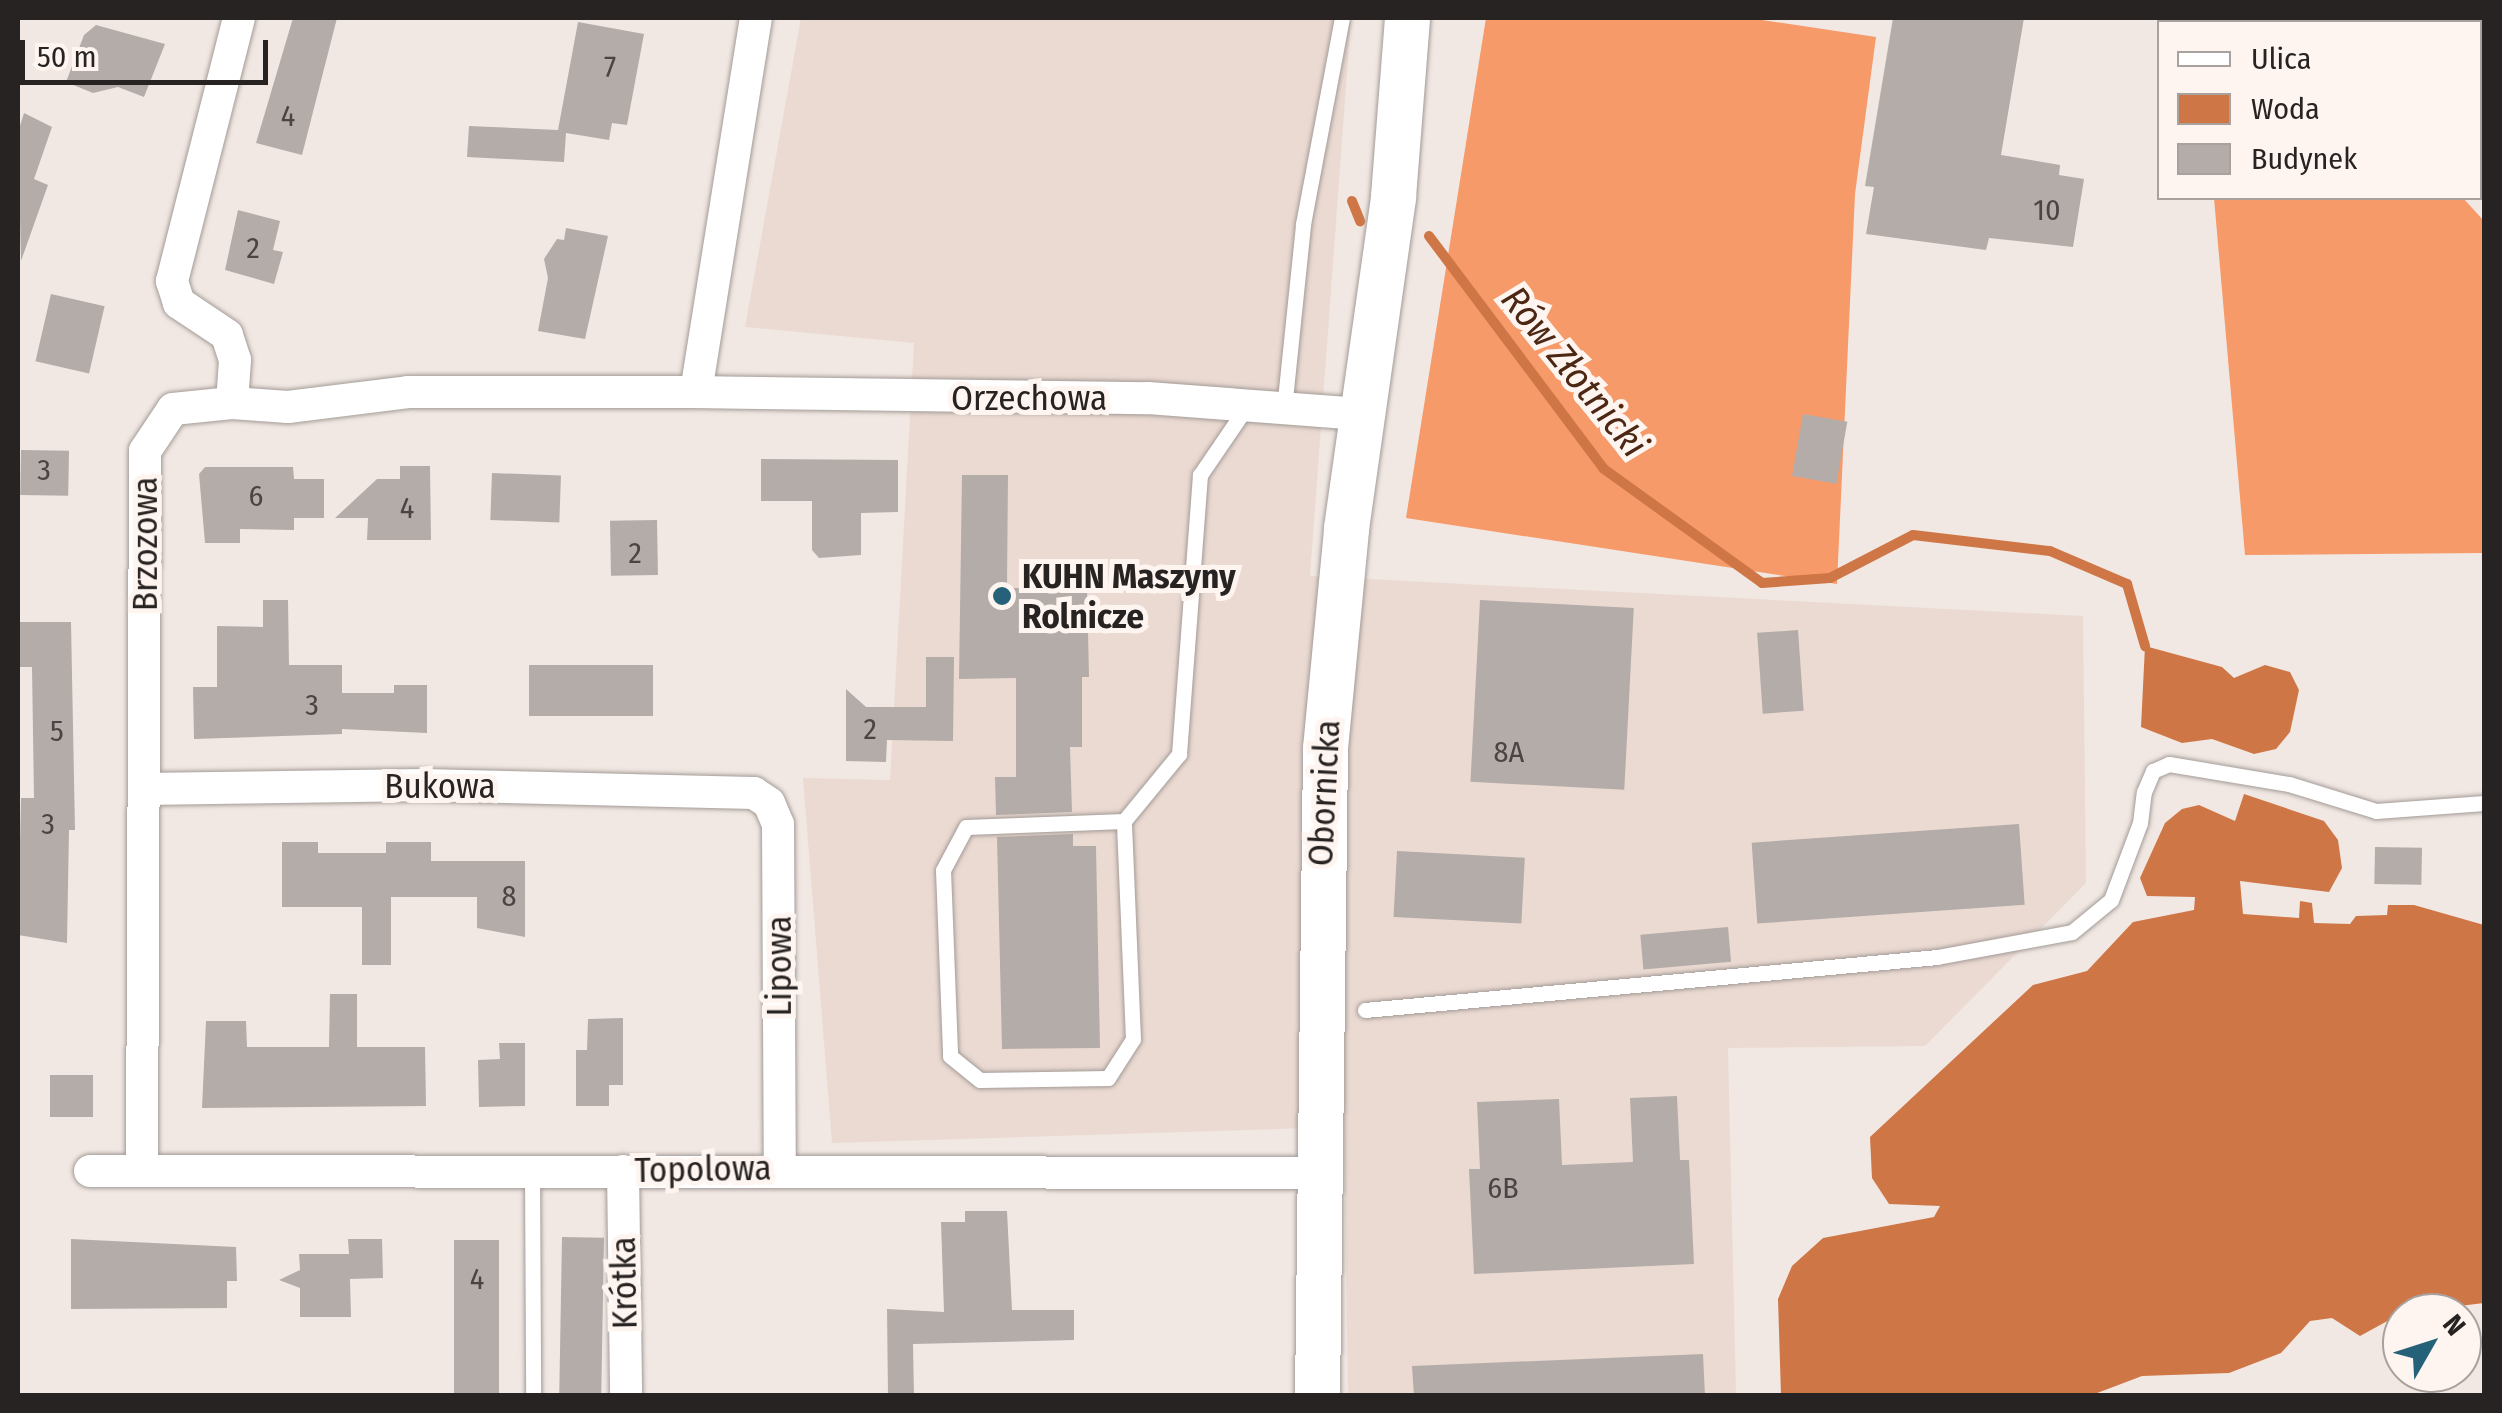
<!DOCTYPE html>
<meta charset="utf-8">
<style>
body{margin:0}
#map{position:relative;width:2502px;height:1413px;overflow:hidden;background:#f1e8e3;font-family:"Fira Sans Condensed",sans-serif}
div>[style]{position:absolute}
.built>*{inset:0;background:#ebdad2}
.forest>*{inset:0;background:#f79a6a}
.water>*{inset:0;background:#cf7646}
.stream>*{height:10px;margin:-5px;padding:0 5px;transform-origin:5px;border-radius:5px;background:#cf7646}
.building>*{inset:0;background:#b4aca8;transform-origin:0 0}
.roads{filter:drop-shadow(0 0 2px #a39b97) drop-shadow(0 0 2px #a39b97)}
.service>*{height:15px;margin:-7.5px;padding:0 7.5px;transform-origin:7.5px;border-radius:7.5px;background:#fff}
.minor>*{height:32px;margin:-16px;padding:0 16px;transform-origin:16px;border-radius:16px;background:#fff}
.secondary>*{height:45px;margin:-22.5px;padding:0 22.5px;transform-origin:22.5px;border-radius:22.5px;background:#fff}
.dots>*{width:28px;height:28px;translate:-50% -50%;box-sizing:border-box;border:5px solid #fef5f0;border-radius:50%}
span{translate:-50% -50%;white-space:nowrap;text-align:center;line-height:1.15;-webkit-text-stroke:10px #fef5f0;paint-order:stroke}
.number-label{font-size:30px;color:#4a4544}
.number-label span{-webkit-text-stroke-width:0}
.street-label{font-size:35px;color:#272322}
.poi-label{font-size:35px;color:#272322;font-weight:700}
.left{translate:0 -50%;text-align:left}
.water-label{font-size:38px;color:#4c2714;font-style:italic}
.frame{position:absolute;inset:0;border:20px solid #272322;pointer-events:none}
.legend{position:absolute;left:2157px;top:20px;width:325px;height:180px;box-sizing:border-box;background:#fef5f0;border:2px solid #a8a19e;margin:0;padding:12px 18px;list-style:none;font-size:30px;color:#272322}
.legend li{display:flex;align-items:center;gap:20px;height:50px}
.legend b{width:50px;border:2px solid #a8a19e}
.north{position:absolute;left:2382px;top:1293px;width:100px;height:100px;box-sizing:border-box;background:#fef5f0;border:2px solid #a8a19e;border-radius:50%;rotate:51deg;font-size:28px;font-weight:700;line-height:40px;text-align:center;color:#272322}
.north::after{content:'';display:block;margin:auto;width:35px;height:45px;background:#256179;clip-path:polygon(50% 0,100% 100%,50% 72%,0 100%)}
.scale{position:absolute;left:20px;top:40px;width:248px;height:45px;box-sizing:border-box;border:5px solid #272322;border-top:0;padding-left:12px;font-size:30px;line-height:35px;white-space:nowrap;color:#272322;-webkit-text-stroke:8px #fef5f0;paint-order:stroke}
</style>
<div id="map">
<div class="built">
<i style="clip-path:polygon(801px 18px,1351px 18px,1310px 576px,2083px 616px,2086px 883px,1925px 1046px,1728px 1048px,1736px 1395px,1348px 1395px,1344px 1127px,832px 1143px,803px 778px,890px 780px,914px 343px,745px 327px)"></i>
</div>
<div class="forest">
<i style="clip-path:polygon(1486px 18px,1749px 18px,1876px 37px,1855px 194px,1837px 584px,1406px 518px)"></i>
<i style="clip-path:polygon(2214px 198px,2463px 198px,2484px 221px,2484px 553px,2245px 555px)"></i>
</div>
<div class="water">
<i style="clip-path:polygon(2145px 646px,2222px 667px,2234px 678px,2265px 665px,2290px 672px,2299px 690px,2290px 732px,2276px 749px,2254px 754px,2212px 739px,2182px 743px,2141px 727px)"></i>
<i style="clip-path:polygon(2244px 794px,2324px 821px,2338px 840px,2342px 868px,2329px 892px,2240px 881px,2243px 914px,2299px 918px,2300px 901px,2312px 903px,2314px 923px,2350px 924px,2356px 916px,2387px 915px,2388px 905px,2414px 905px,2484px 925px,2484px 1303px,2402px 1313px,2360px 1336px,2332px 1318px,2310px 1321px,2281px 1353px,2229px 1373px,2142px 1376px,2092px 1395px,1781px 1395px,1778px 1299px,1792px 1266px,1823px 1238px,1934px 1217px,1940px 1206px,1889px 1204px,1872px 1178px,1870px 1137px,2033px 985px,2087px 971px,2133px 922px,2194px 910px,2195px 897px,2147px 896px,2140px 878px,2165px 823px,2182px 809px,2199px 805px,2235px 821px)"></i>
</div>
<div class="stream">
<i style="left:1352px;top:201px;width:22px;rotate:68deg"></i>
<i style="left:1429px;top:236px;width:291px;rotate:53.1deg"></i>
<i style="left:1604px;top:469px;width:195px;rotate:35.8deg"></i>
<i style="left:1762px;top:583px;width:68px;rotate:-4.2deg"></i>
<i style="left:1830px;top:578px;width:93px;rotate:-27.4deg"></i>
<i style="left:1913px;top:535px;width:138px;rotate:6.7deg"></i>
<i style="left:2050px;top:551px;width:84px;rotate:23.2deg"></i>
<i style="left:2127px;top:584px;width:65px;rotate:73.8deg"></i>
</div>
<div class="building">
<i style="clip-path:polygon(293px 18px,337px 18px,302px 155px,256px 143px)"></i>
<i style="clip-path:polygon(1893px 18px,2024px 18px,2001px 155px,2060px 165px,2059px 175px,2084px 179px,2073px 247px,1989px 238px,1986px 250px,1866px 234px,1874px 187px,1865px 186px)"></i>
<i style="clip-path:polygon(578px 22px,644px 34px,627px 125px,612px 123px,609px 140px,566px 133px,564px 162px,467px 157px,469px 126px,558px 130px)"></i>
<i style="clip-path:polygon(96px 25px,165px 44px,144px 97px,118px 87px,93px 93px,66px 82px,84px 35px)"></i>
<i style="clip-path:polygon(24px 113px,52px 127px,34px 179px,48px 185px,21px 261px,18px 132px)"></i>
<i style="clip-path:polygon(238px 210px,280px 221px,273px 250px,283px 252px,274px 284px,225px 270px)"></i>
<i style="clip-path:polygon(566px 228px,608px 236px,585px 339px,538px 331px,548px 278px,544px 259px,557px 239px,564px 240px)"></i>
<i style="left:51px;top:294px;width:55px;height:69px;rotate:13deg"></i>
<i style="left:1803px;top:414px;width:45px;height:63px;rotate:10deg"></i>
<i style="left:21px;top:450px;width:48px;height:45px;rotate:1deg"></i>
<i style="clip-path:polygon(761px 459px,898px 460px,898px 512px,861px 513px,861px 555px,819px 558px,812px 550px,812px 501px,761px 501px)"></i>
<i style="clip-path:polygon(400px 466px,430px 466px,431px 540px,367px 540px,368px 518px,335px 518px,377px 479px,400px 479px)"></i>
<i style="clip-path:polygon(205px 467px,293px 467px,294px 479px,324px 479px,324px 518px,294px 518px,294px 530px,240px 529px,240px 543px,205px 543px,199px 474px)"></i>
<i style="left:492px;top:473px;width:69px;height:47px;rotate:2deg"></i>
<i style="clip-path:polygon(962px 475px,1008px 475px,1007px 588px,1087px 588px,1089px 677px,1082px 677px,1082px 747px,1070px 747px,1072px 812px,996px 815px,995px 777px,1016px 777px,1016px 678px,959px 679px)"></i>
<i style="left:657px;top:520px;width:55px;height:47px;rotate:89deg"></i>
<i style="clip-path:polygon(263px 600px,288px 600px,289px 665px,342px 665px,342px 693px,394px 693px,394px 685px,427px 685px,427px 733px,342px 729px,342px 734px,194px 739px,193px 687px,217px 687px,217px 626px,263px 627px)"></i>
<i style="left:1480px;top:600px;width:154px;height:182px;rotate:3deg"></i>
<i style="clip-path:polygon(18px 622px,71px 622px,75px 830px,69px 830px,67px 943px,18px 935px,21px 798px,34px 798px,32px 667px,18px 667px)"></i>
<i style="left:1798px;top:630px;width:81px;height:41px;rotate:86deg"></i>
<i style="clip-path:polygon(926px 657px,954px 657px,953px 741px,887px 740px,886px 762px,846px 761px,846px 689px,866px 707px,926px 707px)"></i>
<i style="left:529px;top:665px;width:124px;height:51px"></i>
<i style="left:2019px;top:824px;width:81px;height:268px;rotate:86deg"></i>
<i style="clip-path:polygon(1073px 834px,1073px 846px,1096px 846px,1100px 1048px,1002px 1049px,997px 837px)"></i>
<i style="clip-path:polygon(282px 842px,318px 842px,318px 853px,386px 853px,386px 842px,431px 842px,431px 861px,525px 861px,525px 937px,477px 928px,477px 897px,391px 897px,391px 965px,362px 965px,362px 907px,282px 907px)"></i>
<i style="left:2375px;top:847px;width:47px;height:37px;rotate:1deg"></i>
<i style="left:1397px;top:851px;width:128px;height:66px;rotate:3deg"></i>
<i style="left:1728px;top:927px;width:35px;height:88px;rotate:85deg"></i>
<i style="clip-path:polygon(330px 994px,357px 994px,357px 1047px,425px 1047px,426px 1106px,202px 1108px,206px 1021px,246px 1021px,247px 1047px,329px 1047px)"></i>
<i style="clip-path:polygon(623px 1018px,623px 1085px,609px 1085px,609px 1106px,576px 1106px,576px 1050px,587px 1050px,588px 1019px)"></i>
<i style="clip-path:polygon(499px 1043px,525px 1043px,525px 1106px,479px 1107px,478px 1060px,500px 1059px)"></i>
<i style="left:50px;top:1075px;width:43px;height:42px"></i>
<i style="clip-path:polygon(1677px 1096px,1680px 1160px,1689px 1160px,1694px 1264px,1474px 1274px,1469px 1169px,1480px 1169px,1477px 1102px,1559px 1099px,1562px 1165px,1633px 1162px,1630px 1098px)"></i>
<i style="clip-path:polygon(965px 1211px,1007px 1211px,1012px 1310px,1074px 1310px,1074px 1340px,913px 1344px,914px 1396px,888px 1396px,887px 1309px,944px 1312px,941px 1222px,965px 1222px)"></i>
<i style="left:562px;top:1237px;width:42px;height:159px;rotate:1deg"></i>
<i style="clip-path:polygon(71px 1239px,236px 1247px,237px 1281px,227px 1281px,227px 1308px,71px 1309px)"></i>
<i style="clip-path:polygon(348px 1239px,382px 1239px,383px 1278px,350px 1279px,351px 1317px,300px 1317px,300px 1288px,279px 1280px,300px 1270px,299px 1254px,349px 1254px)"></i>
<i style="left:454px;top:1240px;width:45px;height:156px"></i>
<i style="clip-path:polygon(1703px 1354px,1705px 1396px,1414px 1396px,1412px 1366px)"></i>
</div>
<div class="roads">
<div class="service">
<i style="left:1284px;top:409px;width:186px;rotate:-84.1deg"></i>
<i style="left:1303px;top:224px;width:210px;rotate:-79.3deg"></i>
<i style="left:1124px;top:821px;width:158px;rotate:177.8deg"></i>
<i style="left:966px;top:827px;width:49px;rotate:118.1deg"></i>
<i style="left:943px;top:870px;width:186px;rotate:87.8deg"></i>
<i style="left:950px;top:1056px;width:38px;rotate:39deg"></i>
<i style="left:980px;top:1080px;width:128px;rotate:-0.9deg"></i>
<i style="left:1108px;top:1078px;width:46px;rotate:-57.3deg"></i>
<i style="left:1133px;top:1039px;width:218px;rotate:-92.4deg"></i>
<i style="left:1124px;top:821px;width:87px;rotate:-50.6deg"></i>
<i style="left:1179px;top:754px;width:280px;rotate:-85.7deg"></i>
<i style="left:1200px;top:475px;width:80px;rotate:-55.7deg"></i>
<i style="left:1365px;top:1010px;width:574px;rotate:-5.29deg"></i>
<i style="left:1937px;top:957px;width:137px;rotate:-10.5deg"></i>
<i style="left:2072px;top:932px;width:50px;rotate:-39.4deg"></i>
<i style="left:2111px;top:900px;width:82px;rotate:-69.4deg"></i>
<i style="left:2140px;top:823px;width:31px;rotate:-83deg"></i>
<i style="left:2144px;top:792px;width:23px;rotate:-67deg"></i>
<i style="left:2153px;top:771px;width:17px;rotate:-24deg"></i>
<i style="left:2169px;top:764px;width:122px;rotate:9.5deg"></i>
<i style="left:2289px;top:784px;width:91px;rotate:17.2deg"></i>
<i style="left:2376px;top:811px;width:108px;rotate:-4.2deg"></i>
<i style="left:532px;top:1171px;width:225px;rotate:89.7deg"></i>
</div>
<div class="minor">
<i style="left:696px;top:392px;width:379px;rotate:-80.9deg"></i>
<i style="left:232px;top:403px;width:56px;rotate:4.1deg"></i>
<i style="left:288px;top:407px;width:121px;rotate:-7.1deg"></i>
<i style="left:408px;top:392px;width:288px"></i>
<i style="left:696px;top:392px;width:452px;rotate:0.8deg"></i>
<i style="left:1148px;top:398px;width:213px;rotate:4.3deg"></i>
<i style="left:144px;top:789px;width:280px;rotate:-0.8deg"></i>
<i style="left:424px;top:785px;width:330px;rotate:1.4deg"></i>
<i style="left:754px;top:793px;width:18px;rotate:34deg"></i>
<i style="left:769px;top:803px;width:23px;rotate:67deg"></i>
<i style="left:778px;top:824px;width:343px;rotate:89.7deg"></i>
<i style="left:90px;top:1171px;width:1227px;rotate:0.09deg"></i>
<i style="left:142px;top:1171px;width:720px;rotate:-89.76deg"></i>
<i style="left:145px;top:451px;width:50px;rotate:-56.3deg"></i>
<i style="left:173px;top:409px;width:59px;rotate:-5.8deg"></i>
<i style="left:232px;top:403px;width:43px;rotate:-86deg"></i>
<i style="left:235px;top:360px;width:26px;rotate:-108deg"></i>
<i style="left:227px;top:335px;width:58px;rotate:-146.3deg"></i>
<i style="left:179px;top:303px;width:23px;rotate:-108deg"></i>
<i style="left:172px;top:281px;width:271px;rotate:-75.7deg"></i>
<i style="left:623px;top:1171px;width:225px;rotate:89.2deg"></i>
</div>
<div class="secondary">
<i style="left:1317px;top:1396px;width:648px;rotate:-89.29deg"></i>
<i style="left:1325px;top:748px;width:221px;rotate:-84.5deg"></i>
<i style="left:1346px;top:528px;width:335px;rotate:-81.9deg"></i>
<i style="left:1393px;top:196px;width:179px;rotate:-85.5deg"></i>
</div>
</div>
<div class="dots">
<i style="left:1002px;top:596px;background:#256179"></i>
</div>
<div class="number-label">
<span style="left:610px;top:67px">7</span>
<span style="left:288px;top:116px">4</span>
<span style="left:2047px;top:210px">10</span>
<span style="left:253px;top:248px">2</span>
<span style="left:44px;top:470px">3</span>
<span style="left:256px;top:496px">6</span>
<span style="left:407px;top:508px">4</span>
<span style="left:635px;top:553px">2</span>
<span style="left:312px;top:705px">3</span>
<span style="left:870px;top:729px">2</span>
<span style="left:57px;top:731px">5</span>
<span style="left:1509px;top:752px">8A</span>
<span style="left:48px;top:824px">3</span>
<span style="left:509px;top:896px">8</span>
<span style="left:1503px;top:1188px">6B</span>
<span style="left:477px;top:1279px">4</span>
</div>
<div class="street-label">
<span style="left:1029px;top:398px">Orzechowa</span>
<span style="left:145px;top:544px;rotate:-90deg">Brzozowa</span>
<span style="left:440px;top:786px">Bukowa</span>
<span style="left:1324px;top:793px;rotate:-87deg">Obornicka</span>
<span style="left:779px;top:966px;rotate:-90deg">Lipowa</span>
<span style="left:703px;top:1169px;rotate:-1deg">Topolowa</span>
<span style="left:624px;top:1283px;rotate:-91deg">Krótka</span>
</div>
<div class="poi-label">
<span class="left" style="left:1022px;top:596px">KUHN Maszyny<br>Rolnicze</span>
</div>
<div class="water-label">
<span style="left:1574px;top:372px;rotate:51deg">Rów Złotnicki</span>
</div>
<div class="frame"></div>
<ul class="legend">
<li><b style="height:12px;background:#fff"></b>Ulica</li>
<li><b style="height:28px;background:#cf7646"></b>Woda</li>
<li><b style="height:28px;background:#b4aca8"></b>Budynek</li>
</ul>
<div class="north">N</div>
<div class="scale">50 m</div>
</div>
